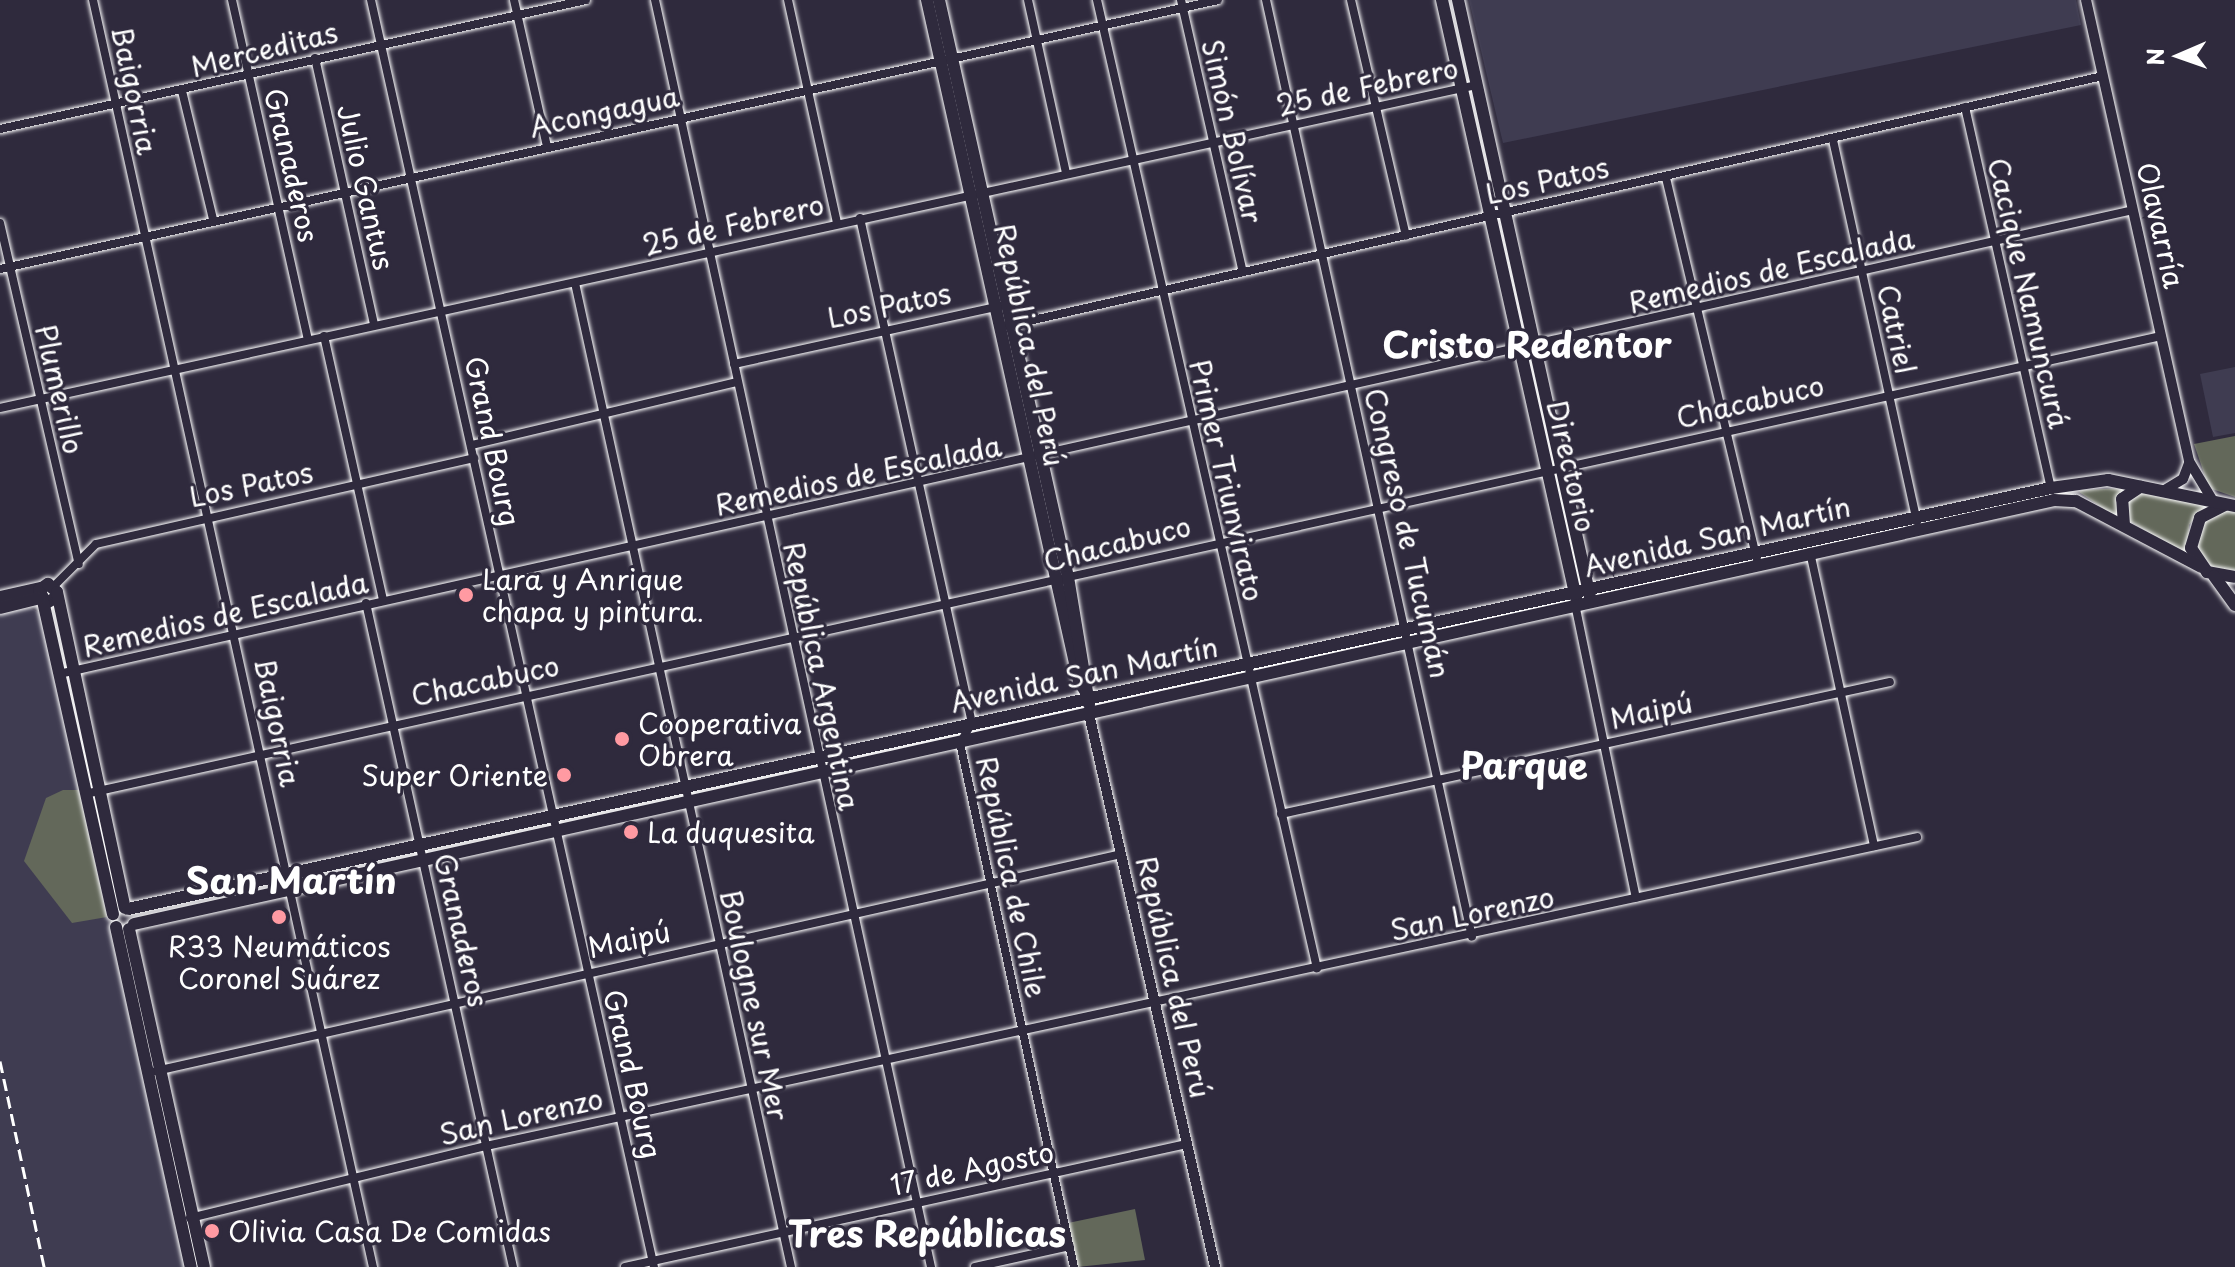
<!DOCTYPE html>
<meta charset="utf-8">
<style>
body{margin:0}
#map{position:relative;width:2235px;height:1267px;overflow:hidden;background:#2f2a3d;font-family:"Playpen Sans",sans-serif}
div>[style]{position:absolute}
.built>*{inset:0;background:#3f3c51}
.green>*{inset:0;background:#63685a}
.roads{filter:drop-shadow(0 0 2px #fff) drop-shadow(0 0 2px #fff)}
.minor>*{height:8px;margin:-4px;padding:0 4px;transform-origin:4px;border-radius:4px;background:#2f2a3d}
.tertiary>*{height:10px;margin:-5px;padding:0 5px;transform-origin:5px;border-radius:5px;background:#2f2a3d}
.secondary>*{height:12px;margin:-6px;padding:0 6px;transform-origin:6px;border-radius:6px;background:#2f2a3d}
.rail>*{height:3px;margin-top:-1.5px;transform-origin:0;background:repeating-linear-gradient(90deg,#fff 0 12px,transparent 0 18px)}
.dots>*{width:22px;height:22px;translate:-50% -50%;box-sizing:border-box;border:4px solid #2f2a3d;border-radius:50%}
span{translate:-50% -50%;white-space:nowrap;text-align:center;line-height:1.15;-webkit-text-stroke:6px #2f2a3d;paint-order:stroke}
.street-label{font-size:28px;color:#fff}
.poi-label{font-size:28px;color:#fff}
.left{translate:0 -50%;text-align:left}
.right{translate:-100% -50%;text-align:right}
.district-label{font-size:36px;color:#fff;font-weight:700}
.north{position:absolute;left:2139px;top:16px;width:80px;height:80px;-webkit-text-stroke:6px #2f2a3d;paint-order:stroke;rotate:268deg;font-size:22px;font-weight:700;line-height:32px;text-align:center;color:#fff}
.north::after{content:'';display:block;margin:auto;width:28px;height:36px;background:#fff;clip-path:polygon(50% 0,100% 100%,50% 72%,0 100%)}
</style>
<div id="map">
<div class="built">
<i style="clip-path:polygon(1469px 0,2076px 0,2081px 25px,1503px 143px)"></i>
<i style="clip-path:polygon(2235px 367px,2235px 433px,2213px 437px,2200px 374px)"></i>
<i style="clip-path:polygon(30px 608px,42px 614px,185px 1267px,0 1267px,0 614px)"></i>
</div>
<div class="green">
<i style="clip-path:polygon(2235px 436px,2235px 497px,2209px 488px,2194px 444px)"></i>
<i style="clip-path:polygon(2125px 488px,2116px 517px,2079px 492px,2082px 490px)"></i>
<i style="clip-path:polygon(2144px 492px,2206px 505px,2189px 525px,2188px 557px,2125px 518px,2127px 500px)"></i>
<i style="clip-path:polygon(2216px 511px,2235px 511px,2235px 572px,2216px 571px,2198px 552px,2199px 528px)"></i>
<i style="clip-path:polygon(63px 790px,79px 790px,107px 917px,72px 923px,24px 861px,46px 798px)"></i>
<i style="clip-path:polygon(1135px 1209px,1145px 1260px,1077px 1267px,1068px 1223px)"></i>
</div>
<div class="roads">
<div class="minor">
<i style="left:93px;top:0;width:1298px;rotate:77.54deg"></i>
<i style="left:232px;top:0;width:347px;rotate:77.4deg"></i>
<i style="left:371px;top:0;width:1298px;rotate:77.41deg"></i>
<i style="left:514px;top:0;width:150px;rotate:77.3deg"></i>
<i style="left:655px;top:0;width:1297px;rotate:77.71deg"></i>
<i style="left:788px;top:0;width:227px;rotate:77.6deg"></i>
<i style="left:1028px;top:0;width:177px;rotate:77.6deg"></i>
<i style="left:1097px;top:0;width:993px;rotate:77.2deg"></i>
<i style="left:1181px;top:0;width:279px;rotate:77.2deg"></i>
<i style="left:1266px;top:0;width:959px;rotate:77.6deg"></i>
<i style="left:1351px;top:0;width:242px;rotate:76.9deg"></i>
<i style="left:315px;top:58px;width:272px;rotate:77.5deg"></i>
<i style="left:182px;top:91px;width:132px;rotate:76.4deg"></i>
<i style="left:1965px;top:107px;width:391px;rotate:77.3deg"></i>
<i style="left:0;top:129px;width:600px;rotate:-12.41deg"></i>
<i style="left:1833px;top:140px;width:391px;rotate:77.6deg"></i>
<i style="left:1666px;top:178px;width:396px;rotate:76.6deg"></i>
<i style="left:860px;top:218px;width:517px;rotate:77.5deg"></i>
<i style="left:972px;top:723px;width:23px;rotate:121deg"></i>
<i style="left:960px;top:743px;width:536px;rotate:77.73deg"></i>
<i style="left:0;top:223px;width:350px;rotate:77deg"></i>
<i style="left:0;top:269px;width:1247px;rotate:-12.45deg"></i>
<i style="left:575px;top:283px;width:1007px;rotate:77.62deg"></i>
<i style="left:1007px;top:326px;width:1124px;rotate:-12.85deg"></i>
<i style="left:324px;top:336px;width:270px;rotate:77.4deg"></i>
<i style="left:734px;top:364px;width:272px;rotate:-12.3deg"></i>
<i style="left:0;top:408px;width:1512px;rotate:-12.34deg"></i>
<i style="left:472px;top:445px;width:272px;rotate:-13.4deg"></i>
<i style="left:1810px;top:552px;width:301px;rotate:77.7deg"></i>
<i style="left:54px;top:586px;width:59px;rotate:-45deg"></i>
<i style="left:96px;top:544px;width:388px;rotate:-12.8deg"></i>
<i style="left:366px;top:603px;width:680px;rotate:77.52deg"></i>
<i style="left:1575px;top:604px;width:300px;rotate:78.3deg"></i>
<i style="left:59px;top:674px;width:2125px;rotate:-12.61deg"></i>
<i style="left:85px;top:794px;width:2126px;rotate:-12.44deg"></i>
<i style="left:1281px;top:814px;width:623px;rotate:-12.23deg"></i>
<i style="left:156px;top:1071px;width:989px;rotate:-12.67deg"></i>
<i style="left:190px;top:1218px;width:305px;rotate:-13.7deg"></i>
<i style="left:486px;top:1146px;width:1464px;rotate:-12.18deg"></i>
<i style="left:625px;top:1267px;width:575px;rotate:-12.35deg"></i>
<i style="left:975px;top:1267px;width:97px;rotate:-12.5deg"></i>
</div>
<div class="tertiary">
<i style="left:2086px;top:0;width:472px;rotate:77.4deg"></i>
<i style="left:2189px;top:461px;width:47px;rotate:59deg"></i>
<i style="left:2163px;top:491px;width:23px;rotate:-31deg"></i>
<i style="left:2183px;top:479px;width:17px;rotate:-69deg"></i>
<i style="left:1089px;top:714px;width:567px;rotate:77.16deg"></i>
</div>
<div class="secondary">
<i style="left:927px;top:0;width:698px;rotate:77.42deg"></i>
<i style="left:1079px;top:681px;width:19px;rotate:58deg"></i>
<i style="left:939px;top:0;width:591px;rotate:77.4deg"></i>
<i style="left:1068px;top:577px;width:129px;rotate:80.6deg"></i>
<i style="left:1442px;top:0;width:613px;rotate:77.37deg"></i>
<i style="left:1458px;top:0;width:611px;rotate:77.53deg"></i>
<i style="left:2225px;top:505px;width:28px;rotate:153deg"></i>
<i style="left:2200px;top:518px;width:31px;rotate:107deg"></i>
<i style="left:2191px;top:548px;width:29px;rotate:56deg"></i>
<i style="left:2207px;top:572px;width:28px;rotate:10deg"></i>
<i style="left:2124px;top:525px;width:26px;rotate:-94deg"></i>
<i style="left:2122px;top:499px;width:22px;rotate:-34deg"></i>
<i style="left:2214px;top:576px;width:36px;rotate:54deg"></i>
<i style="left:0;top:597px;width:41px;rotate:-12.7deg"></i>
<i style="left:57px;top:597px;width:13px;rotate:151deg"></i>
<i style="left:46px;top:603px;width:15px;rotate:-118deg"></i>
<i style="left:39px;top:590px;width:11px;rotate:-34deg"></i>
<i style="left:48px;top:584px;width:12px;rotate:42deg"></i>
<i style="left:57px;top:592px;width:323px;rotate:77.9deg"></i>
<i style="left:43px;top:601px;width:321px;rotate:77.4deg"></i>
<i style="left:0;top:608px;width:41px;rotate:-14deg"></i>
<i style="left:128px;top:909px;width:1969px;rotate:-12.35deg"></i>
<i style="left:2051px;top:488px;width:58px;rotate:-8deg"></i>
<i style="left:2108px;top:480px;width:130px;rotate:11.6deg"></i>
<i style="left:134px;top:924px;width:1966px;rotate:-12.45deg"></i>
<i style="left:2054px;top:500px;width:22px;rotate:3deg"></i>
<i style="left:2076px;top:501px;width:141px;rotate:27.8deg"></i>
<i style="left:116px;top:927px;width:348px;rotate:77.6deg"></i>
<i style="left:129px;top:929px;width:346px;rotate:77.5deg"></i>
</div>
</div>
<div class="rail">
<i style="left:0;top:1061px;width:211px;rotate:77.9deg"></i>
</div>
<div class="dots">
<i style="left:466px;top:595px;background:#ff9aa2"></i>
<i style="left:622px;top:739px;background:#ff9aa2"></i>
<i style="left:564px;top:775px;background:#ff9aa2"></i>
<i style="left:631px;top:832px;background:#ff9aa2"></i>
<i style="left:279px;top:917px;background:#ff9aa2"></i>
<i style="left:212px;top:1231px;background:#ff9aa2"></i>
</div>
<div class="street-label">
<span style="left:264px;top:49px;rotate:-14deg">Merceditas</span>
<span style="left:1367px;top:86px;rotate:-12deg">25 de Febrero</span>
<span style="left:135px;top:90px;rotate:78deg">Baigorria</span>
<span style="left:604px;top:111px;rotate:-12deg">Acongagua</span>
<span style="left:1233px;top:131px;rotate:77deg">Simón Bolívar</span>
<span style="left:292px;top:165px;rotate:77deg">Granaderos</span>
<span style="left:1547px;top:180px;rotate:-13deg">Los Patos</span>
<span style="left:366px;top:187px;rotate:77deg">Julio Gantus</span>
<span style="left:733px;top:224px;rotate:-13deg">25 de Febrero</span>
<span style="left:2161px;top:225px;rotate:77deg">Olavarría</span>
<span style="left:1771px;top:270px;rotate:-13deg">Remedios de Escalada</span>
<span style="left:2029px;top:293px;rotate:77deg">Cacique Namuncurá</span>
<span style="left:889px;top:305px;rotate:-12deg">Los Patos</span>
<span style="left:1897px;top:329px;rotate:78deg">Catriel</span>
<span style="left:1030px;top:345px;rotate:78deg">República del Perú</span>
<span style="left:60px;top:389px;rotate:77deg">Plumerillo</span>
<span style="left:1750px;top:401px;rotate:-13deg">Chacabuco</span>
<span style="left:493px;top:441px;rotate:78deg">Grand Bourg</span>
<span style="left:1572px;top:466px;rotate:77deg">Directorio</span>
<span style="left:858px;top:475px;rotate:-12deg">Remedios de Escalada</span>
<span style="left:1227px;top:480px;rotate:77deg">Primer Triunvirato</span>
<span style="left:251px;top:484px;rotate:-12deg">Los Patos</span>
<span style="left:1408px;top:533px;rotate:77deg">Congreso de Tucumán</span>
<span style="left:1717px;top:536px;rotate:-13deg">Avenida San Martín</span>
<span style="left:1117px;top:543px;rotate:-14deg">Chacabuco</span>
<span style="left:225px;top:614px;rotate:-13deg">Remedios de Escalada</span>
<span style="left:1084px;top:674px;rotate:-12deg">Avenida San Martín</span>
<span style="left:822px;top:676px;rotate:78deg">República Argentina</span>
<span style="left:485px;top:680px;rotate:-12deg">Chacabuco</span>
<span style="left:1651px;top:710px;rotate:-12deg">Maipú</span>
<span style="left:278px;top:722px;rotate:78deg">Baigorria</span>
<span style="left:1012px;top:877px;rotate:78deg">República de Chile</span>
<span style="left:1472px;top:913px;rotate:-12deg">San Lorenzo</span>
<span style="left:462px;top:930px;rotate:77deg">Granaderos</span>
<span style="left:629px;top:939px;rotate:-12deg">Maipú</span>
<span style="left:1174px;top:977px;rotate:77deg">República del Perú</span>
<span style="left:755px;top:1005px;rotate:78deg">Boulogne sur Mer</span>
<span style="left:633px;top:1074px;rotate:77deg">Grand Bourg</span>
<span style="left:521px;top:1116px;rotate:-13deg">San Lorenzo</span>
<span style="left:972px;top:1168px;rotate:-12deg">17 de Agosto</span>
</div>
<div class="poi-label">
<span class="left" style="left:482px;top:595px">Lara y Anrique<br>chapa y pintura.</span>
<span class="left" style="left:638px;top:739px">Cooperativa<br>Obrera</span>
<span class="right" style="left:548px;top:775px">Super Oriente</span>
<span class="left" style="left:647px;top:832px">La duquesita</span>
<span style="left:279px;top:962px">R33 Neumáticos<br>Coronel Suárez</span>
<span class="left" style="left:228px;top:1231px">Olivia Casa De Comidas</span>
</div>
<div class="district-label">
<span style="left:1527px;top:344px">Cristo Redentor</span>
<span style="left:1524px;top:765px">Parque</span>
<span style="left:291px;top:880px">San Martín</span>
<span style="left:927px;top:1233px">Tres Repúblicas</span>
</div>
<div class="north">N</div>
</div>
